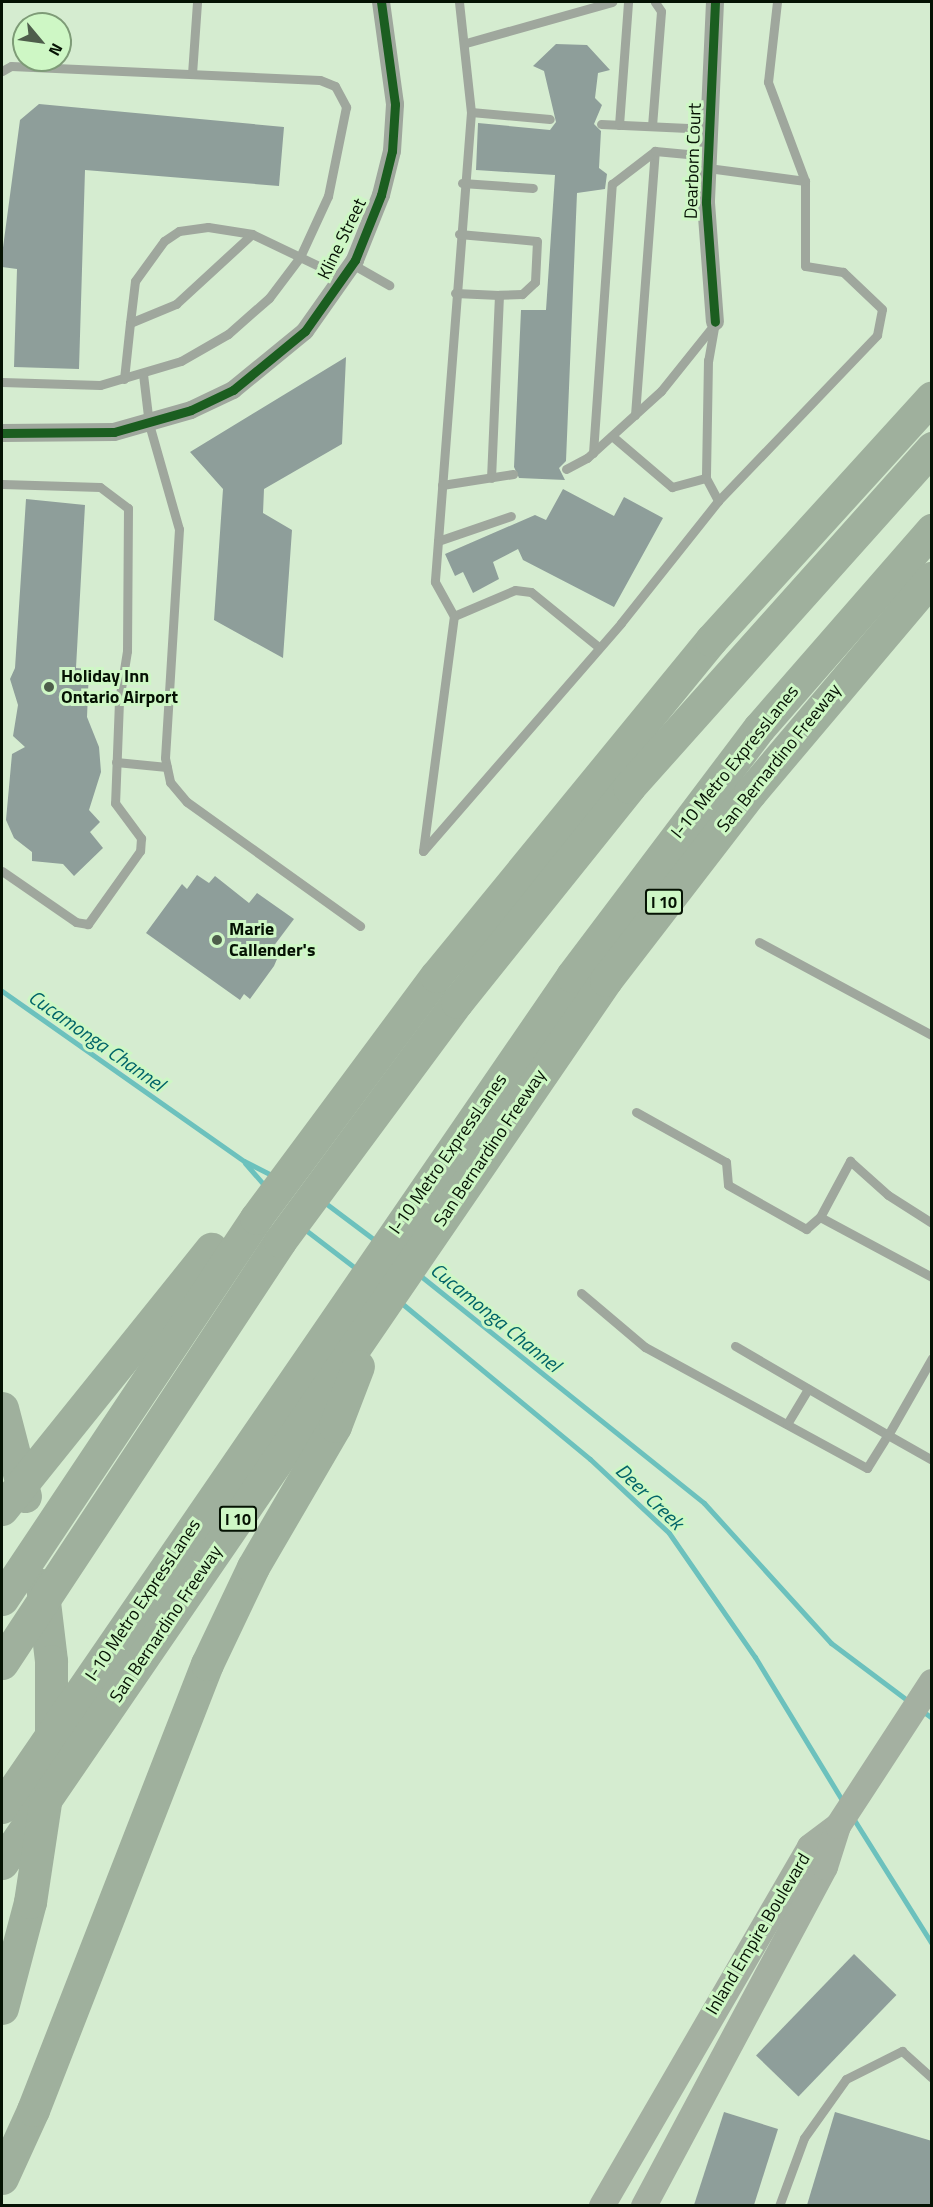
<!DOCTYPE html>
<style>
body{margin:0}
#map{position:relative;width:933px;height:2207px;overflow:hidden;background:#d5ecd0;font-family:"Titillium Web",sans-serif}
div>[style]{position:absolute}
.stream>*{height:5px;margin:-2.5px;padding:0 2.5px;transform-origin:2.5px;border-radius:2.5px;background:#6cc1bd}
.building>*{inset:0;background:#8e9e9a;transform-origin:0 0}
.lane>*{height:9px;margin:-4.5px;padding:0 4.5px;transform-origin:4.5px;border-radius:4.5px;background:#9fa79d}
.street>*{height:18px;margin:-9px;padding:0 9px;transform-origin:9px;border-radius:9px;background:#9fa79d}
.secondary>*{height:26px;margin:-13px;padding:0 13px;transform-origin:13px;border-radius:13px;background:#a4b0a1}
.highway>*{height:33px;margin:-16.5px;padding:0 16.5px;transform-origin:16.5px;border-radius:16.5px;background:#9fb09d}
.cycleway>*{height:9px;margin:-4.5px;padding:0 4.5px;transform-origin:4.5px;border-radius:4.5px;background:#1b5e20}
.dots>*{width:16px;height:16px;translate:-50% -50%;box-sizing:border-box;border:3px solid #cef7c5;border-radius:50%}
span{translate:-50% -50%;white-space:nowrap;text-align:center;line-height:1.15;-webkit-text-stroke:6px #cef7c5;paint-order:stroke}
.shield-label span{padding:2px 4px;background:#cef7c5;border:2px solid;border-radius:4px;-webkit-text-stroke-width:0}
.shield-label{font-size:16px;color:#051203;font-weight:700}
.street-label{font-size:18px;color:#051203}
.poi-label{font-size:18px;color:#051203;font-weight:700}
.left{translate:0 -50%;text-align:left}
.water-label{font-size:20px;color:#016468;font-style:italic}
.frame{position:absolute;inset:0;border:3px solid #051203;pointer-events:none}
.north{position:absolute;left:12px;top:12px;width:60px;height:60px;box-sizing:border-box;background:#cef7c5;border:2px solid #7e9b77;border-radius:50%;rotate:119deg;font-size:16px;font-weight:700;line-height:24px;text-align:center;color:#051203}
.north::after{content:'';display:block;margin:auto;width:21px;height:27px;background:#4e5e4b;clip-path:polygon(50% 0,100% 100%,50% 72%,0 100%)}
</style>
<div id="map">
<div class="stream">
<i style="left:2px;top:991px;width:296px;rotate:35.1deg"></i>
<i style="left:244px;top:1161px;width:33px;rotate:27deg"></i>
<i style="left:245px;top:1163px;width:30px;rotate:49deg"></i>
<i style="left:324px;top:1202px;width:65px;rotate:36.9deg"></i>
<i style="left:303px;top:1228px;width:69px;rotate:37.4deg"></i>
<i style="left:417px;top:1273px;width:368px;rotate:38.7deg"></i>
<i style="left:704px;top:1503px;width:189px;rotate:47.8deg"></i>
<i style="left:831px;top:1643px;width:100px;rotate:36.9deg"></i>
<i style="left:399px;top:1301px;width:248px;rotate:39.6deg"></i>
<i style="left:590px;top:1459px;width:108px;rotate:43.1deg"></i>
<i style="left:669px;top:1533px;width:151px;rotate:55.3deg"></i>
<i style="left:755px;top:1657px;width:170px;rotate:58.7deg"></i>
<i style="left:921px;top:1710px;width:14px;rotate:36deg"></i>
<i style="left:853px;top:1818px;width:149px;rotate:57.9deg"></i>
</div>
<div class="building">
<i style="clip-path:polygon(556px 44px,587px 45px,610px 70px,598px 73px,595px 98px,602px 105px,594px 124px,601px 131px,599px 168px,607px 174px,605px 189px,577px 193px,566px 461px,559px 468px,565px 480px,519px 478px,514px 467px,521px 310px,546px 310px,555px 175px,476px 170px,478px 123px,550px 130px,556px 122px,544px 71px,533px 66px)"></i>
<i style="clip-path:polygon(39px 104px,284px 127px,279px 186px,85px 170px,79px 369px,14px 367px,17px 269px,2px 267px,2px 255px,20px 120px)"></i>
<i style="clip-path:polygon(346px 357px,342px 444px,264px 489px,263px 513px,292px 530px,283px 658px,214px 620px,223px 489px,190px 452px)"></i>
<i style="clip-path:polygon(563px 489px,614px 516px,624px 497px,663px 518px,614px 607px,523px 560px,518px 549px,493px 562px,499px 579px,473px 593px,463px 572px,455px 576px,445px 554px,535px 515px,546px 520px)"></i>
<i style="clip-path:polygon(26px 499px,85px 505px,76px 668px,89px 669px,87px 717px,99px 747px,101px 772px,89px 810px,100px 822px,90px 832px,103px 848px,74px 876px,63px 864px,32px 861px,32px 852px,14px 838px,6px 820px,12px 754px,25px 747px,13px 736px,18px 705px,10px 679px,15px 668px)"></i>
<i style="clip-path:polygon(197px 875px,209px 883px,215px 876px,249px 903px,257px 893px,294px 919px,273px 947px,280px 952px,274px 966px,250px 999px,244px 994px,240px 1000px,146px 933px,182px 884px,187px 889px)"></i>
<i style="left:854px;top:1954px;width:59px;height:141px;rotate:44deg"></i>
<i style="clip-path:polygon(724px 2112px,778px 2129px,754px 2205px,694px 2205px)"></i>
<i style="clip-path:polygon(835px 2112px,932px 2141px,932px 2205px,807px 2205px)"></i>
</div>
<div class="lane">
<i style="left:459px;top:2px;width:111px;rotate:83.8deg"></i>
<i style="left:471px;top:112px;width:471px;rotate:94.4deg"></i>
<i style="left:435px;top:582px;width:39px;rotate:61deg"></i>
<i style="left:454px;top:616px;width:66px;rotate:-23.1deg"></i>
<i style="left:515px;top:590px;width:16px;rotate:7deg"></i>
<i style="left:531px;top:592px;width:84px;rotate:39.2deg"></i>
<i style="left:466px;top:43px;width:152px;rotate:-15.7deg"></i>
<i style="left:2px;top:71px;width:10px;rotate:-29deg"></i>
<i style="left:11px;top:66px;width:309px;rotate:2.6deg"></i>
<i style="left:320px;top:80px;width:16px;rotate:22deg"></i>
<i style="left:335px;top:86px;width:24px;rotate:62deg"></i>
<i style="left:346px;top:107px;width:91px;rotate:101.4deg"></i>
<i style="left:328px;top:196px;width:67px;rotate:114.7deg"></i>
<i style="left:300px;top:257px;width:51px;rotate:127.1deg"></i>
<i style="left:269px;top:298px;width:55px;rotate:138.7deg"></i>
<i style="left:228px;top:334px;width:54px;rotate:150.1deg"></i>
<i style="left:181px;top:361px;width:84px;rotate:163.5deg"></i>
<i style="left:100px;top:385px;width:98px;rotate:-178.2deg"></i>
<i style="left:192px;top:74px;width:72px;rotate:-86deg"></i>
<i style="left:471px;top:112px;width:79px;rotate:5.1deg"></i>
<i style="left:601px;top:124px;width:109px;rotate:2.6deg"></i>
<i style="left:619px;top:125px;width:123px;rotate:-85.8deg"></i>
<i style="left:652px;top:126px;width:115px;rotate:-85.5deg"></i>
<i style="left:661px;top:11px;width:11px;rotate:-124deg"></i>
<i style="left:708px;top:168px;width:98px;rotate:7.6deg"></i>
<i style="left:462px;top:183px;width:71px;rotate:4deg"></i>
<i style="left:459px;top:234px;width:78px;rotate:5.1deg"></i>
<i style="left:537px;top:241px;width:41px;rotate:92.8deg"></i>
<i style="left:535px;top:282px;width:18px;rotate:137deg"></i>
<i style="left:522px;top:294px;width:23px;rotate:178deg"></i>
<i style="left:352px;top:264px;width:43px;rotate:29.6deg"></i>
<i style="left:455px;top:293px;width:44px;rotate:2.6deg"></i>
<i style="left:499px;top:295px;width:183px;rotate:92.5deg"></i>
<i style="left:715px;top:322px;width:39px;rotate:100deg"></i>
<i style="left:708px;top:360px;width:118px;rotate:91deg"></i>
<i style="left:706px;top:478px;width:26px;rotate:62deg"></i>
<i style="left:718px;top:501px;width:230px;rotate:-46.2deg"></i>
<i style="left:877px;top:335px;width:26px;rotate:-79deg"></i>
<i style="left:882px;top:309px;width:54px;rotate:-136.5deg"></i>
<i style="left:843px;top:272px;width:38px;rotate:-171deg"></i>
<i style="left:805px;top:266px;width:85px;rotate:-90deg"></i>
<i style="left:805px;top:181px;width:106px;rotate:-110.5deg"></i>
<i style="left:768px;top:82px;width:81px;rotate:-83.6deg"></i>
<i style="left:130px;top:323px;width:42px;rotate:-83.2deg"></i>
<i style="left:135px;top:281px;width:49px;rotate:-54.1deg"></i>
<i style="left:164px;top:241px;width:18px;rotate:-34deg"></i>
<i style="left:179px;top:231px;width:29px;rotate:-8deg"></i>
<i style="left:208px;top:227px;width:45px;rotate:9deg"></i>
<i style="left:143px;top:374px;width:50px;rotate:83.2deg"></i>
<i style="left:149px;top:424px;width:109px;rotate:74.1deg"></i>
<i style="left:179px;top:529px;width:229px;rotate:93.5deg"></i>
<i style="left:165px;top:758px;width:25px;rotate:78deg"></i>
<i style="left:170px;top:782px;width:26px;rotate:50deg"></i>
<i style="left:187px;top:802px;width:213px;rotate:35.6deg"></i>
<i style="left:124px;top:379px;width:56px;rotate:-83.9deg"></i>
<i style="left:130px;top:323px;width:50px;rotate:-22.4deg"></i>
<i style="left:176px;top:304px;width:103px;rotate:-42.6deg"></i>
<i style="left:252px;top:234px;width:102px;rotate:25.6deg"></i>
<i style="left:635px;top:415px;width:265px;rotate:-85.7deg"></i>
<i style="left:612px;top:436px;width:79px;rotate:40.4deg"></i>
<i style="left:672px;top:487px;width:35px;rotate:-15deg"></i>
<i style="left:593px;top:453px;width:270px;rotate:-86deg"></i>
<i style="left:612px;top:184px;width:54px;rotate:-37.5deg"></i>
<i style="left:655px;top:151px;width:54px;rotate:5.3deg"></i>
<i style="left:566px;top:469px;width:24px;rotate:-28deg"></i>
<i style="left:587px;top:458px;width:100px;rotate:-42.2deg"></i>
<i style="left:661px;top:391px;width:83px;rotate:-51.3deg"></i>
<i style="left:2px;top:484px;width:98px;rotate:1.8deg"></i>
<i style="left:100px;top:487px;width:35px;rotate:37deg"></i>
<i style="left:128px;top:508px;width:143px;rotate:90.4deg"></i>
<i style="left:127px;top:651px;width:51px;rotate:99.1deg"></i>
<i style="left:119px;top:701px;width:102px;rotate:92.2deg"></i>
<i style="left:115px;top:803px;width:44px;rotate:53.4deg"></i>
<i style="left:141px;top:838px;width:13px;rotate:94deg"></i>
<i style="left:140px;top:851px;width:90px;rotate:125.5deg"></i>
<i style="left:88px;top:924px;width:12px;rotate:-171deg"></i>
<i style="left:76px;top:922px;width:90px;rotate:-145.4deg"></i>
<i style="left:442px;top:485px;width:72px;rotate:-8.8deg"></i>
<i style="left:438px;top:541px;width:77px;rotate:-18.9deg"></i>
<i style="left:116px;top:762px;width:51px;rotate:5.6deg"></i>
<i style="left:423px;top:851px;width:302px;rotate:-49deg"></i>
<i style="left:621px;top:623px;width:156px;rotate:-51.5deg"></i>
<i style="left:423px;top:851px;width:237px;rotate:-82.5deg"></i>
<i style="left:759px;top:942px;width:196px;rotate:28.3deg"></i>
<i style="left:636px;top:1112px;width:103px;rotate:29.1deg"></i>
<i style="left:726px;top:1162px;width:23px;rotate:85deg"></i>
<i style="left:728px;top:1185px;width:90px;rotate:29.4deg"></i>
<i style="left:806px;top:1229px;width:18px;rotate:-41deg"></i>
<i style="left:820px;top:1217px;width:64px;rotate:-61.8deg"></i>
<i style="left:850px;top:1161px;width:51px;rotate:41.8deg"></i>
<i style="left:888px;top:1195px;width:52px;rotate:32.5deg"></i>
<i style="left:820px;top:1217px;width:127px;rotate:28.2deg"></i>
<i style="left:581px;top:1293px;width:84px;rotate:40.2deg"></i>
<i style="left:645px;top:1347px;width:253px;rotate:28.6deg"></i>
<i style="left:867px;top:1468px;width:39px;rotate:-58deg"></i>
<i style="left:888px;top:1435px;width:177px;rotate:-149.8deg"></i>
<i style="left:932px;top:1358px;width:89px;rotate:119.7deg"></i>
<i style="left:888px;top:1435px;width:51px;rotate:29.6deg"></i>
<i style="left:787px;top:1424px;width:41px;rotate:-59deg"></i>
<i style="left:779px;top:2206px;width:72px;rotate:-69.8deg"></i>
<i style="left:804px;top:2138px;width:72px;rotate:-54.6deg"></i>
<i style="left:846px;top:2079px;width:63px;rotate:-26.6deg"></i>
<i style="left:902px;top:2051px;width:40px;rotate:42deg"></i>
</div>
<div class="street">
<i style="left:715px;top:2px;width:201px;rotate:92.6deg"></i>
<i style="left:706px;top:203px;width:119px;rotate:85.7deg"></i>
<i style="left:2px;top:433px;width:112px;rotate:-0.5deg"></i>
<i style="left:114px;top:432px;width:80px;rotate:-15.9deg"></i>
<i style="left:191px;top:410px;width:47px;rotate:-25.5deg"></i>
<i style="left:233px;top:390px;width:93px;rotate:-39.3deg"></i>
<i style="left:305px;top:331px;width:87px;rotate:-54.8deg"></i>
<i style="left:355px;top:260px;width:70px;rotate:-68.2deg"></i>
<i style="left:381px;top:195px;width:45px;rotate:-76deg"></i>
<i style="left:392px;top:151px;width:47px;rotate:-86.3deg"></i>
<i style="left:395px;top:104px;width:103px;rotate:-97.8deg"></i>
</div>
<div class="secondary">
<i style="left:602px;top:2206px;width:415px;rotate:-59.9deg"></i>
<i style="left:810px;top:1847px;width:35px;rotate:-37deg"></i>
<i style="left:644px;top:2206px;width:384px;rotate:-61.9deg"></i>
<i style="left:825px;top:1867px;width:43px;rotate:-72.4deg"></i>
<i style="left:838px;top:1826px;width:172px;rotate:-56.9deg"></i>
</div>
<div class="highway">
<i style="left:2px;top:1408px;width:91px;rotate:75.4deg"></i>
<i style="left:2px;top:1509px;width:334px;rotate:-51.2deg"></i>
<i style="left:42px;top:1585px;width:77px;rotate:83.2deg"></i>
<i style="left:51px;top:1661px;width:76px;rotate:90deg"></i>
<i style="left:2px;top:1599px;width:458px;rotate:-56.3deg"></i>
<i style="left:256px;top:1218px;width:302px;rotate:-53.4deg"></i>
<i style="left:436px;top:976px;width:434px;rotate:-50.7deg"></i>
<i style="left:711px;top:640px;width:328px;rotate:-47.7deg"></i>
<i style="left:2px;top:1663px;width:505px;rotate:-56.62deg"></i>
<i style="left:280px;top:1241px;width:297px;rotate:-53.5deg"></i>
<i style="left:457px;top:1002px;width:275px;rotate:-51.3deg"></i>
<i style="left:629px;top:787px;width:455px;rotate:-48.2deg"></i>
<i style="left:2px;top:1807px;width:1008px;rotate:-55.55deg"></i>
<i style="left:572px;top:976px;width:311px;rotate:-53deg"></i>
<i style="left:759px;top:728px;width:263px;rotate:-48.9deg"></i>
<i style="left:2px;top:1863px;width:1070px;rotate:-55.63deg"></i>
<i style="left:606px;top:980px;width:236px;rotate:-52.4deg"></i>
<i style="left:750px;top:793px;width:282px;rotate:-49.8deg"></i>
<i style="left:2px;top:2008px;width:110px;rotate:-75.2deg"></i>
<i style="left:30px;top:1902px;width:100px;rotate:-81.4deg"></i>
<i style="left:2px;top:2178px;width:75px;rotate:-65.5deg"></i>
<i style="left:33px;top:2110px;width:479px;rotate:-68.7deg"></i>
<i style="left:207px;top:1664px;width:107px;rotate:-64.6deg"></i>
<i style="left:253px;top:1567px;width:163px;rotate:-59.8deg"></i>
<i style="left:335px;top:1426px;width:64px;rotate:-69deg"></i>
</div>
<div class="cycleway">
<i style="left:715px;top:2px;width:201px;rotate:92.6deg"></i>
<i style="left:706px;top:203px;width:119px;rotate:85.7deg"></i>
<i style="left:2px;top:433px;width:112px;rotate:-0.5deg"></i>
<i style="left:114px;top:432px;width:80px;rotate:-15.9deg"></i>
<i style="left:191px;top:410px;width:47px;rotate:-25.5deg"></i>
<i style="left:233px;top:390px;width:93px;rotate:-39.3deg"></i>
<i style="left:305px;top:331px;width:87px;rotate:-54.8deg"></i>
<i style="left:355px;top:260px;width:70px;rotate:-68.2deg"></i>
<i style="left:381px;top:195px;width:45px;rotate:-76deg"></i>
<i style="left:392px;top:151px;width:47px;rotate:-86.3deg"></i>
<i style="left:395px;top:104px;width:103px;rotate:-97.8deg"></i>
</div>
<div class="dots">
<i style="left:49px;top:687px;background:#4e5e4b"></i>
<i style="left:217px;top:940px;background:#4e5e4b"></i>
</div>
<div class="shield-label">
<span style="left:664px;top:902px">I 10</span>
<span style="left:238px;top:1519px">I 10</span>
</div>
<div class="street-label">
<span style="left:693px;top:161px;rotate:-88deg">Dearborn Court</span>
<span style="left:342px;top:239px;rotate:-64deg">Kline Street</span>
<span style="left:779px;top:758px;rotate:-51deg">San Bernardino Freeway</span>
<span style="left:735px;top:762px;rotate:-51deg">I-10 Metro ExpressLanes</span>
<span style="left:490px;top:1148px;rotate:-56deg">San Bernardino Freeway</span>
<span style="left:448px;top:1154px;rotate:-55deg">I-10 Metro ExpressLanes</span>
<span style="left:143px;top:1600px;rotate:-56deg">I-10 Metro ExpressLanes</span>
<span style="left:166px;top:1624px;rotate:-56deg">San Bernardino Freeway</span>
<span style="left:758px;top:1934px;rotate:-59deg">Inland Empire Boulevard</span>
</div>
<div class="poi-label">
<span class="left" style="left:61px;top:687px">Holiday Inn<br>Ontario Airport</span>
<span class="left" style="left:229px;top:940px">Marie<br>Callender's</span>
</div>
<div class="water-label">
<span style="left:97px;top:1040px;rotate:35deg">Cucamonga Channel</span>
<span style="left:496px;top:1317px;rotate:39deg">Cucamonga Channel</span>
<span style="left:650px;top:1496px;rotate:44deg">Deer Creek</span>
</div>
<div class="frame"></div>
<div class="north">N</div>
</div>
